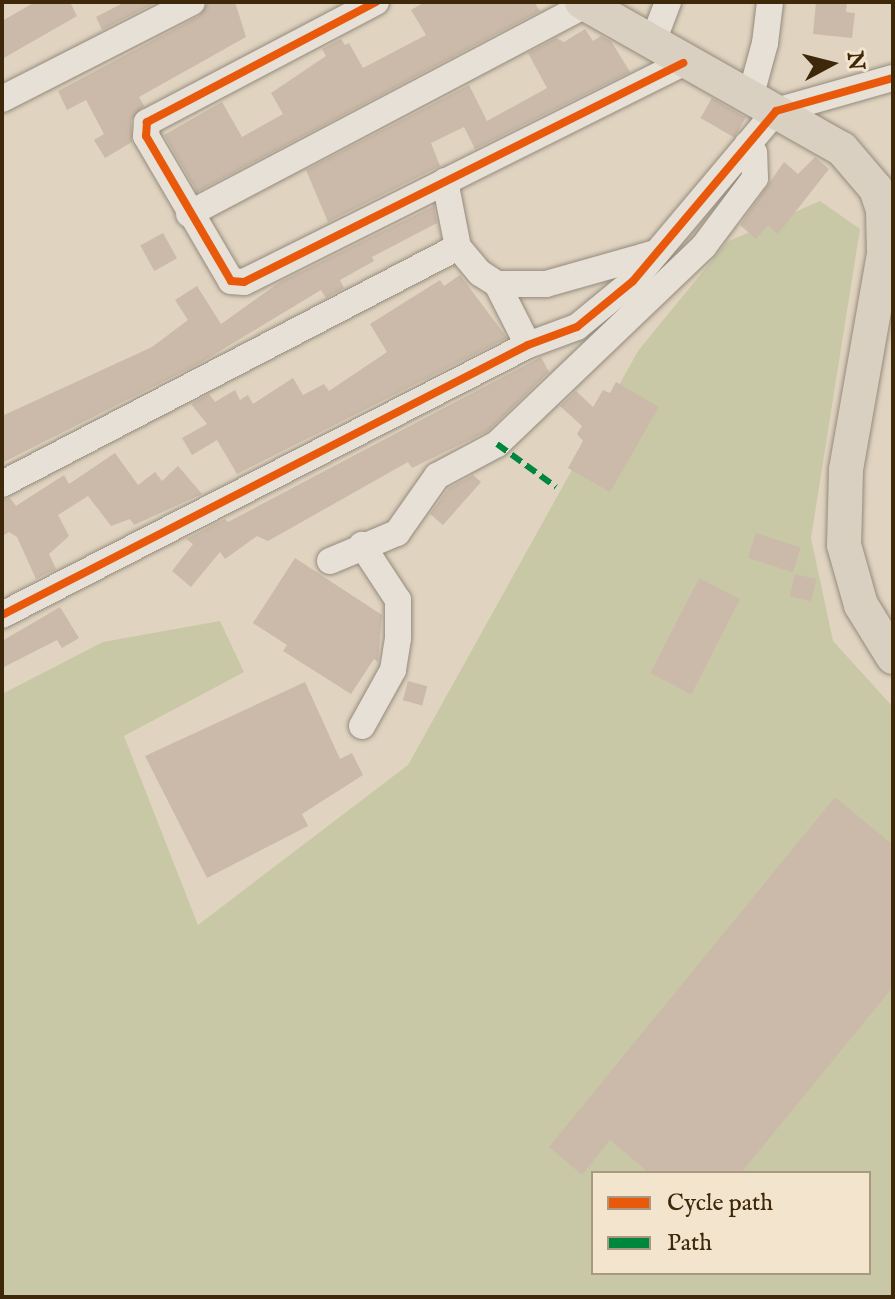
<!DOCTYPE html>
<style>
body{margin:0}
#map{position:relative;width:895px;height:1299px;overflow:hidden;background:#e0d3c0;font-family:"IM FELL English",serif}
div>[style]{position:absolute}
.green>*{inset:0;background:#c8c8a6}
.building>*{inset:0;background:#cbbaa9;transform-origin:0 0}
.roads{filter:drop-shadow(0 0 2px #958b7c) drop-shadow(0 0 2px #958b7c)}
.minor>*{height:26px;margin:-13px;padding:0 13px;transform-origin:13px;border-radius:13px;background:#e6e0d6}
.major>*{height:34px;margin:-17px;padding:0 17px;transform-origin:17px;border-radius:17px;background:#dad0c1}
.quiet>*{height:6px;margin-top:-3px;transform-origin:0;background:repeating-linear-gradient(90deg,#00873e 0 12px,transparent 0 18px)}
.cycleway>*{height:8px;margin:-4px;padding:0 4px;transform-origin:4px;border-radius:4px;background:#e8590c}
span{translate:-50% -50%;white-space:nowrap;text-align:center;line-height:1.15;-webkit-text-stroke:8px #f3e4ce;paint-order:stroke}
.frame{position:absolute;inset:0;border:4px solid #3d2809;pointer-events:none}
.legend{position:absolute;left:591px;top:1171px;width:280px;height:104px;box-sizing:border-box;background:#f3e4ce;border:2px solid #aa997f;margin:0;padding:10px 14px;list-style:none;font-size:24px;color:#3d2809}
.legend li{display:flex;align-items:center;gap:16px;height:40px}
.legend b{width:40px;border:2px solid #aa997f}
.north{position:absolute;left:791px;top:24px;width:80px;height:80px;-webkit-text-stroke:6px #f3e4ce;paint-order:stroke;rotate:83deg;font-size:22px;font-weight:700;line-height:32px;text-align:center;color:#3d2809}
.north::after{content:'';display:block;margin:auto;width:28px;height:36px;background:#3d2809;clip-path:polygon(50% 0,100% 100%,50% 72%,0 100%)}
</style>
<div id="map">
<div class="green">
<i style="clip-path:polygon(evenodd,820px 201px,860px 229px,811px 538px,833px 641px,893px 707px,893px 1297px,2px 1297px,2px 694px,103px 642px,220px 621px,244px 672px,124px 736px,198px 925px,408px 765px,638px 351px,727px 242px,820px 201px,593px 1173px,869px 1173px,869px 1273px,593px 1273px,593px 1173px)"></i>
</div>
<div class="building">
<i style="clip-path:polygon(35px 2px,70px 2px,77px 16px,2px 59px,2px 21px)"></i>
<i style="clip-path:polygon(125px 2px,157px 2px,102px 30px,96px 17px)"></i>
<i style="clip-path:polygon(208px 2px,235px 2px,246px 37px,139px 97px,144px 106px,131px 120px,132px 142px,105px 158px,94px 140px,104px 134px,86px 100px,67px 110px,58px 91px,199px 16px)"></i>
<i style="clip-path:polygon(425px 2px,534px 2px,540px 11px,197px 192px,164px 135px,222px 102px,242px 137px,283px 114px,271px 93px,326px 56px,322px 49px,341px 39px,345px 45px,349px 43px,363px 68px,426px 35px,411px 10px)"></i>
<i style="clip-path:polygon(816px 2px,847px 2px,846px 12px,855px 13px,852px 38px,813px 34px)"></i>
<i style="clip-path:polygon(585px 29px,593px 41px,601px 36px,611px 41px,630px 72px,475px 149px,464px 127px,431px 143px,440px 166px,328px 222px,306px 170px,469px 85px,487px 121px,547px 88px,528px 53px,556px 38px,564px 42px)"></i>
<i style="left:712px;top:98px;width:39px;height:23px;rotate:30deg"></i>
<i style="clip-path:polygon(815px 157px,829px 169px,778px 234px,768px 225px,756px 239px,740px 225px,784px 162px,798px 174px)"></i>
<i style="clip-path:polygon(434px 206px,437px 223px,372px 257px,374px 261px,340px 280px,344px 288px,326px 298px,321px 290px,200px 363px,2px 463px,2px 416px,152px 347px,188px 320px,175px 300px,197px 286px,221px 324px,280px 282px)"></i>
<i style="left:163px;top:233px;width:29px;height:26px;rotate:61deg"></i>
<i style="clip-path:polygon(460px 275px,507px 338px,237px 474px,217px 440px,192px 455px,182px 438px,207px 424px,191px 404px,209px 394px,215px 402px,235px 390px,240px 400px,248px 395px,253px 404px,293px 378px,303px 395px,324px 384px,329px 391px,387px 352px,370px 324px,440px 280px,444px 286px)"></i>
<i style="clip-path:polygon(541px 357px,549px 372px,488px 431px,412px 468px,408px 462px,268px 541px,257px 536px,225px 559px,220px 552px,191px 587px,172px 571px,193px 544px,186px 539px,225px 519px,228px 522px)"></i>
<i style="clip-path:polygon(616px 382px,659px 407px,610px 492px,568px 468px,583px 441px,577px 434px,582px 426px,560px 406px,576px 391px,593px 407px,603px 390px,610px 393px)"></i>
<i style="clip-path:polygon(115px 453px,138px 485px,155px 472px,162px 481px,178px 466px,202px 494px,134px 525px,130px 519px,111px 526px,88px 496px,58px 515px,69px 536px,49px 554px,56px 569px,36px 579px,17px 537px,9px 532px,2px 536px,2px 500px,10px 498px,16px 506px,64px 475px,69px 484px)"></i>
<i style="clip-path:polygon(473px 475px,481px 482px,443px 525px,430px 514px,449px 488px)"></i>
<i style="left:756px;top:533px;width:47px;height:26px;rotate:18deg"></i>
<i style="clip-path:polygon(295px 558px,382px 615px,378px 662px,374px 659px,351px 694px,283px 651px,287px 645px,253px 623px)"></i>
<i style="left:795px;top:574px;width:22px;height:23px;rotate:13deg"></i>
<i style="left:699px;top:578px;width:46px;height:107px;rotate:27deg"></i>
<i style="clip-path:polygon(60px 607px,79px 638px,62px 648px,57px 640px,2px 668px,2px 641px)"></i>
<i style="left:408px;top:681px;width:20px;height:20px;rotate:15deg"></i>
<i style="clip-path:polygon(305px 682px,340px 759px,352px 753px,363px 775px,302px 814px,308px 826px,207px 878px,145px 756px)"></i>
<i style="clip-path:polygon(835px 797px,893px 845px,893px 987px,741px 1173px,649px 1173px,610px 1140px,582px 1175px,549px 1147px)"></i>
</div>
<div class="roads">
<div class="minor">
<i style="left:376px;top:2px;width:259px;rotate:152.3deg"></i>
<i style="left:147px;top:122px;width:14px;rotate:94deg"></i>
<i style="left:146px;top:136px;width:168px;rotate:59.6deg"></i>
<i style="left:231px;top:281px;width:13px;rotate:4deg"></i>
<i style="left:244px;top:282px;width:491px;rotate:-26.5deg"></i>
<i style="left:652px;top:44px;width:45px;rotate:-69.1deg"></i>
<i style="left:750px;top:98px;width:57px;rotate:-74.7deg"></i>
<i style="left:765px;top:43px;width:41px;rotate:-83deg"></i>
<i style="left:2px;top:99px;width:213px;rotate:-27deg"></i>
<i style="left:445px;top:181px;width:67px;rotate:78.9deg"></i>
<i style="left:458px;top:247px;width:34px;rotate:50deg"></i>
<i style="left:480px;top:273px;width:20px;rotate:33deg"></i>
<i style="left:497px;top:284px;width:49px"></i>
<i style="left:546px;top:284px;width:110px;rotate:-15.8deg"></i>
<i style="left:189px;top:214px;width:450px;rotate:-27.8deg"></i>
<i style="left:497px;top:284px;width:68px;rotate:63.1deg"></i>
<i style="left:2px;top:484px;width:514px;rotate:-27.46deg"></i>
<i style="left:330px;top:561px;width:73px;rotate:-22.7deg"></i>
<i style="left:397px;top:533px;width:70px;rotate:-54.9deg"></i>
<i style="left:437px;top:476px;width:68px;rotate:-28.1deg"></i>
<i style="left:497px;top:444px;width:286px;rotate:-43.7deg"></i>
<i style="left:704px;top:246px;width:85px;rotate:-53.1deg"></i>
<i style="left:755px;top:178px;width:25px;rotate:-92deg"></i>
<i style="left:754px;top:153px;width:11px;rotate:-124deg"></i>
<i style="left:2px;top:615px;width:591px;rotate:-27.17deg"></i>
<i style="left:528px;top:345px;width:52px;rotate:-20.2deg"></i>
<i style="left:577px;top:327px;width:72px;rotate:-39.4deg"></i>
<i style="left:633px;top:281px;width:222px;rotate:-49.9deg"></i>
<i style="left:776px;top:111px;width:122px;rotate:-15.8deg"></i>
<i style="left:362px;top:726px;width:64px;rotate:-61deg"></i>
<i style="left:393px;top:670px;width:32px;rotate:-81deg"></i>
<i style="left:398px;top:638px;width:38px;rotate:-90deg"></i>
<i style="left:398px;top:600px;width:66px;rotate:-123.2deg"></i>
</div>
<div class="major">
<i style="left:582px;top:2px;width:299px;rotate:29.5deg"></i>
<i style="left:842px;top:149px;width:52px;rotate:49.6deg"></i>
<i style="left:876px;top:189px;width:21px;rotate:71deg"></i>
<i style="left:883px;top:209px;width:45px;rotate:88.7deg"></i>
<i style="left:884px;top:254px;width:219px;rotate:100deg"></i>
<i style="left:846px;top:470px;width:75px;rotate:91.5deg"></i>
<i style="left:844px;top:545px;width:62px;rotate:74.2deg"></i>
<i style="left:861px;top:605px;width:61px;rotate:58.4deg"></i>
</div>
</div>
<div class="quiet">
<i style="left:497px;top:444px;width:73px;rotate:36.1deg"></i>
</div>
<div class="cycleway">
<i style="left:376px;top:2px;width:259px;rotate:152.3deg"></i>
<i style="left:147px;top:122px;width:14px;rotate:94deg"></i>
<i style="left:146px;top:136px;width:168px;rotate:59.6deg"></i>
<i style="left:231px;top:281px;width:13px;rotate:4deg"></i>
<i style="left:244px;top:282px;width:491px;rotate:-26.5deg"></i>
<i style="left:2px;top:615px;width:591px;rotate:-27.17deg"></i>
<i style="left:528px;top:345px;width:52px;rotate:-20.2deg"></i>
<i style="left:577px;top:327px;width:72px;rotate:-39.4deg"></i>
<i style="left:633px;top:281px;width:222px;rotate:-49.9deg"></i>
<i style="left:776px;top:111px;width:122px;rotate:-15.8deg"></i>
</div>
<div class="frame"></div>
<ul class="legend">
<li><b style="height:10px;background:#e8590c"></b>Cycle path</li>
<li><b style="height:10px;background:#00873e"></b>Path</li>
</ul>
<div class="north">N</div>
</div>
